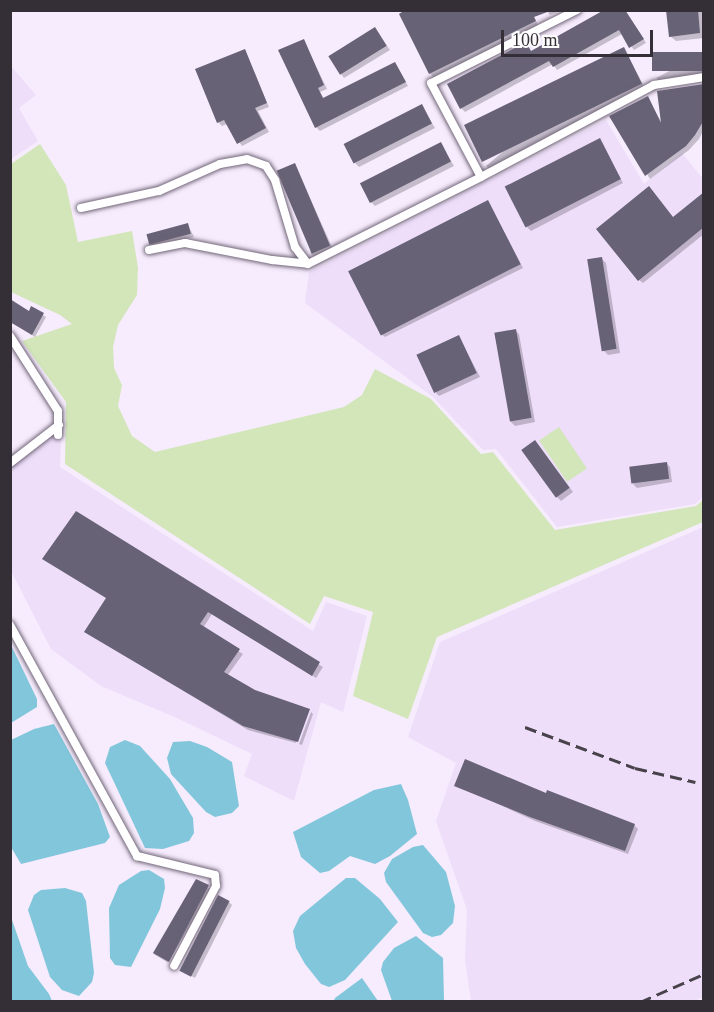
<!DOCTYPE html>
<style>
body{margin:0}
#map{position:relative;width:714px;height:1012px;overflow:hidden;background:#f6ecfd;font-family:"Times New Roman",serif}
div>[style]{position:absolute}
.built>*{inset:0;background:#eedefa}
.green>*{inset:0;background:#d2e6b9;transform-origin:0 0}
.water>*{inset:0;background:#82c6db}
.shadow>*{inset:0;background:#0003;transform-origin:0 0}
.building>*{inset:0;background:#676276;transform-origin:0 0}
.roads{filter:drop-shadow(0 0 2px #716678) drop-shadow(0 0 2px #716678)}
.minor>*{height:8px;margin:-4px;padding:0 4px;transform-origin:4px;border-radius:4px;background:#fff}
.rail>*{height:3px;margin-top:-1.5px;transform-origin:0;background:repeating-linear-gradient(90deg,#48424b 0 12px,transparent 0 18px)}
span{translate:-50% -50%;white-space:nowrap;text-align:center;line-height:1.15;-webkit-text-stroke:6px #fefefe;paint-order:stroke}
.frame{position:absolute;inset:0;border:12px solid #342f37;pointer-events:none}
.scale{position:absolute;left:501px;top:30px;width:152px;height:27px;box-sizing:border-box;border:3px solid #342f37;border-top:0;padding-left:8px;font-size:18px;line-height:21px;white-space:nowrap;color:#342f37;-webkit-text-stroke:4px #fefefe;paint-order:stroke}
</style>
<div id="map">
<div class="built">
<i style="clip-path:polygon(10px 65px,36px 95px,19px 108px,38px 141px,11px 159px)"></i>
<i style="clip-path:polygon(606px 120px,644px 184px,682px 153px,703px 179px,703px 497px,695px 504px,557px 527px,496px 449px,483px 450px,433px 397px,305px 303px,309px 272px)"></i>
<i style="clip-path:polygon(54px 429px,61px 440px,60px 467px,313px 631px,326px 602px,367px 616px,343px 712px,321px 702px,294px 801px,244px 776px,252px 754px,177px 718px,101px 686px,51px 649px,11px 571px,11px 464px)"></i>
<i style="clip-path:polygon(703px 527px,703px 997px,692px 1002px,471px 1001px,465px 960px,467px 910px,436px 821px,456px 763px,408px 737px,440px 642px)"></i>
</div>
<div class="green">
<i style="clip-path:polygon(40px 144px,66px 185px,78px 242px,132px 231px,138px 268px,137px 295px,118px 325px,113px 347px,114px 368px,122px 385px,118px 406px,132px 436px,155px 452px,344px 407px,362px 395px,375px 369px,431px 399px,481px 454px,493px 452px,555px 530px,696px 506px,703px 500px,703px 522px,437px 637px,408px 719px,353px 696px,373px 612px,324px 596px,310px 624px,65px 464px,66px 402px,22px 341px,72px 324px,60px 315px,11px 292px,11px 164px)"></i>
<i style="left:559px;top:427px;width:50px;height:24px;rotate:56deg"></i>
</div>
<div class="water">
<i style="clip-path:polygon(11px 645px,37px 699px,37px 707px,11px 723px)"></i>
<i style="clip-path:polygon(54px 724px,98px 804px,110px 837px,105px 843px,21px 864px,11px 847px,11px 740px,34px 729px)"></i>
<i style="clip-path:polygon(125px 740px,140px 746px,170px 779px,193px 818px,194px 833px,189px 841px,163px 849px,145px 848px,105px 763px,110px 747px)"></i>
<i style="clip-path:polygon(190px 741px,207px 747px,232px 762px,239px 806px,232px 813px,215px 817px,206px 812px,171px 774px,167px 758px,173px 742px)"></i>
<i style="clip-path:polygon(401px 784px,408px 800px,417px 834px,390px 856px,375px 864px,350px 856px,329px 871px,320px 873px,301px 857px,293px 832px,374px 790px)"></i>
<i style="clip-path:polygon(423px 845px,446px 872px,455px 906px,453px 923px,441px 935px,432px 937px,423px 933px,386px 882px,384px 873px,392px 859px,413px 847px)"></i>
<i style="clip-path:polygon(149px 870px,164px 879px,165px 888px,160px 909px,131px 967px,115px 965px,110px 958px,109px 908px,119px 885px,141px 871px)"></i>
<i style="clip-path:polygon(346px 878px,355px 878px,380px 899px,398px 922px,345px 980px,329px 987px,321px 984px,305px 964px,296px 948px,293px 931px,300px 916px)"></i>
<i style="clip-path:polygon(65px 888px,82px 893px,86px 901px,94px 973px,92px 982px,79px 996px,62px 990px,50px 977px,28px 910px,34px 895px,41px 890px)"></i>
<i style="clip-path:polygon(11px 917px,28px 966px,49px 994px,52px 1001px,11px 1001px)"></i>
<i style="clip-path:polygon(416px 936px,443px 958px,444px 1001px,392px 1001px,381px 970px,383px 962px,394px 948px)"></i>
<i style="clip-path:polygon(362px 978px,378px 1001px,334px 1001px,335px 998px)"></i>
</div>
<div class="shadow">
<i style="clip-path:polygon(531px 10px,538px 25px,433px 77px,430px 73px)"></i>
<i style="clip-path:polygon(546px 10px,562px 10px,550px 15px)"></i>
<i style="clip-path:polygon(608px 10px,630px 10px,626px 11px,646px 43px,634px 50px,622px 34px,557px 70px,553px 64px,465px 112px,461px 108px,526px 44px,532px 53px)"></i>
<i style="clip-path:polygon(668px 10px,702px 10px,704px 38px,676px 41px,670px 36px)"></i>
<i style="clip-path:polygon(375px 28px,390px 50px,344px 78px,341px 74px)"></i>
<i style="clip-path:polygon(304px 41px,327px 89px,320px 92px,324px 99px,395px 63px,408px 86px,320px 131px,316px 127px)"></i>
<i style="clip-path:polygon(624px 49px,645px 88px,490px 170px,486px 166px)"></i>
<i style="clip-path:polygon(245px 50px,269px 107px,258px 111px,269px 132px,242px 146px,227px 124px,222px 126px,218px 122px)"></i>
<i style="clip-path:polygon(704px 53px,704px 75px,660px 81px,656px 78px)"></i>
<i style="clip-path:polygon(704px 85px,704px 129px,699px 139px,689px 150px,650px 179px,611px 117px,647px 97px,662px 123px)"></i>
<i style="clip-path:polygon(422px 106px,435px 128px,359px 167px,355px 163px)"></i>
<i style="clip-path:polygon(599px 140px,623px 183px,531px 231px,527px 227px)"></i>
<i style="clip-path:polygon(440px 143px,454px 166px,375px 206px,371px 202px)"></i>
<i style="clip-path:polygon(295px 165px,333px 249px,315px 258px,311px 254px)"></i>
<i style="clip-path:polygon(704px 194px,704px 234px,643px 283px,639px 280px,673px 218px)"></i>
<i style="clip-path:polygon(488px 201px,523px 268px,385px 337px,381px 334px)"></i>
<i style="clip-path:polygon(188px 225px,194px 237px,153px 247px,150px 243px)"></i>
<i style="clip-path:polygon(602px 259px,606px 263px,620px 353px,608px 355px,604px 351px)"></i>
<i style="clip-path:polygon(32px 308px,46px 317px,35px 337px,10px 321px,29px 313px)"></i>
<i style="clip-path:polygon(516px 331px,519px 334px,535px 422px,515px 426px,511px 422px,495px 334px)"></i>
<i style="clip-path:polygon(459px 337px,480px 377px,439px 396px,436px 393px)"></i>
<i style="clip-path:polygon(538px 445px,573px 492px,561px 501px,557px 497px)"></i>
<i style="clip-path:polygon(666px 463px,670px 467px,672px 482px,637px 488px,633px 484px)"></i>
<i style="clip-path:polygon(76px 513px,323px 667px,316px 678px,212px 614px,203px 628px,243px 654px,227px 676px,255px 691px,308px 711px,296px 743px,248px 730px,86px 632px,108px 598px,44px 559px)"></i>
<i style="clip-path:polygon(311px 712px,313px 714px,302px 745px,299px 744px)"></i>
<i style="clip-path:polygon(456px 785px,547px 795px,634px 825px,638px 829px,628px 854px,535px 821px)"></i>
<i style="left:197px;top:881px;width:17px;height:85px;rotate:31deg"></i>
<i style="clip-path:polygon(229px 902px,232px 905px,195px 978px,184px 972px,181px 969px)"></i>
</div>
<div class="building">
<i style="clip-path:polygon(405px 10px,550px 10px,550px 11px,534px 17px,536px 21px,429px 74px,399px 14px)"></i>
<i style="clip-path:polygon(604px 10px,625px 10px,644px 39px,629px 48px,619px 30px,553px 67px,549px 61px,460px 109px,447px 84px,526px 42px,531px 51px)"></i>
<i style="clip-path:polygon(666px 10px,698px 10px,700px 33px,669px 37px)"></i>
<i style="left:375px;top:27px;width:22px;height:55px;rotate:58deg"></i>
<i style="clip-path:polygon(304px 39px,324px 85px,318px 88px,323px 98px,395px 62px,406px 82px,315px 128px,278px 50px)"></i>
<i style="left:624px;top:47px;width:41px;height:178px;rotate:64deg"></i>
<i style="clip-path:polygon(245px 49px,267px 103px,255px 108px,266px 128px,237px 144px,224px 120px,217px 123px,195px 69px)"></i>
<i style="left:704px;top:52px;width:19px;height:52px;rotate:90deg"></i>
<i style="clip-path:polygon(704px 84px,704px 120px,695px 135px,686px 146px,645px 176px,609px 116px,648px 96px,661px 123px,657px 91px)"></i>
<i style="left:422px;top:104px;width:22px;height:88px;rotate:63deg"></i>
<i style="left:600px;top:138px;width:46px;height:107px;rotate:63deg"></i>
<i style="left:441px;top:142px;width:22px;height:91px;rotate:63deg"></i>
<i style="left:295px;top:163px;width:90px;height:20px;rotate:67deg"></i>
<i style="clip-path:polygon(649px 186px,673px 217px,704px 192px,704px 227px,638px 281px,596px 229px)"></i>
<i style="left:488px;top:200px;width:72px;height:157px;rotate:63deg"></i>
<i style="left:188px;top:223px;width:11px;height:43px;rotate:75deg"></i>
<i style="left:602px;top:257px;width:93px;height:15px;rotate:81deg"></i>
<i style="clip-path:polygon(10px 299px,29px 311px,31px 306px,44px 313px,32px 335px,10px 322px)"></i>
<i style="left:516px;top:329px;width:90px;height:22px;rotate:80deg"></i>
<i style="left:459px;top:335px;width:42px;height:47px;rotate:65deg"></i>
<i style="left:535px;top:440px;width:59px;height:17px;rotate:54deg"></i>
<i style="left:667px;top:462px;width:17px;height:38px;rotate:83deg"></i>
<i style="clip-path:polygon(76px 511px,320px 662px,312px 676px,208px 612px,200px 624px,240px 649px,224px 672px,255px 690px,310px 709px,298px 742px,243px 726px,84px 632px,106px 598px,42px 559px)"></i>
<i style="clip-path:polygon(465px 759px,546px 793px,547px 790px,635px 824px,625px 851px,530px 817px,454px 786px)"></i>
<i style="clip-path:polygon(196px 879px,209px 885px,169px 962px,153px 953px)"></i>
<i style="left:218px;top:895px;width:13px;height:85px;rotate:27deg"></i>
</div>
<div class="roads">
<div class="minor">
<i style="left:577px;top:10px;width:163px;rotate:153.4deg"></i>
<i style="left:431px;top:83px;width:106px;rotate:62deg"></i>
<i style="left:481px;top:177px;width:196px;rotate:-28deg"></i>
<i style="left:654px;top:85px;width:51px;rotate:-9.1deg"></i>
<i style="left:81px;top:208px;width:80px;rotate:-12.3deg"></i>
<i style="left:159px;top:191px;width:67px;rotate:-23.9deg"></i>
<i style="left:220px;top:164px;width:27px;rotate:-10deg"></i>
<i style="left:247px;top:159px;width:20px;rotate:20deg"></i>
<i style="left:266px;top:166px;width:17px;rotate:57deg"></i>
<i style="left:275px;top:180px;width:70px;rotate:73.4deg"></i>
<i style="left:295px;top:247px;width:21px;rotate:53deg"></i>
<i style="left:149px;top:250px;width:37px;rotate:-11deg"></i>
<i style="left:185px;top:243px;width:89px;rotate:11.1deg"></i>
<i style="left:272px;top:260px;width:36px;rotate:6deg"></i>
<i style="left:308px;top:264px;width:194px;rotate:-26.7deg"></i>
<i style="left:10px;top:336px;width:89px;rotate:57.4deg"></i>
<i style="left:58px;top:411px;width:24px;rotate:90deg"></i>
<i style="left:10px;top:463px;width:62px;rotate:-37.8deg"></i>
<i style="left:10px;top:625px;width:264px;rotate:61.2deg"></i>
<i style="left:137px;top:856px;width:80px;rotate:13.7deg"></i>
<i style="left:215px;top:875px;width:11px;rotate:85deg"></i>
<i style="left:216px;top:886px;width:90px;rotate:117.7deg"></i>
</div>
</div>
<div class="rail">
<i style="left:525px;top:727px;width:117px;rotate:20.4deg"></i>
<i style="left:635px;top:768px;width:62px;rotate:13.1deg"></i>
<i style="left:640px;top:1002px;width:70px;rotate:-23.6deg"></i>
</div>
<div class="frame"></div>
<div class="scale">100 m</div>
</div>
